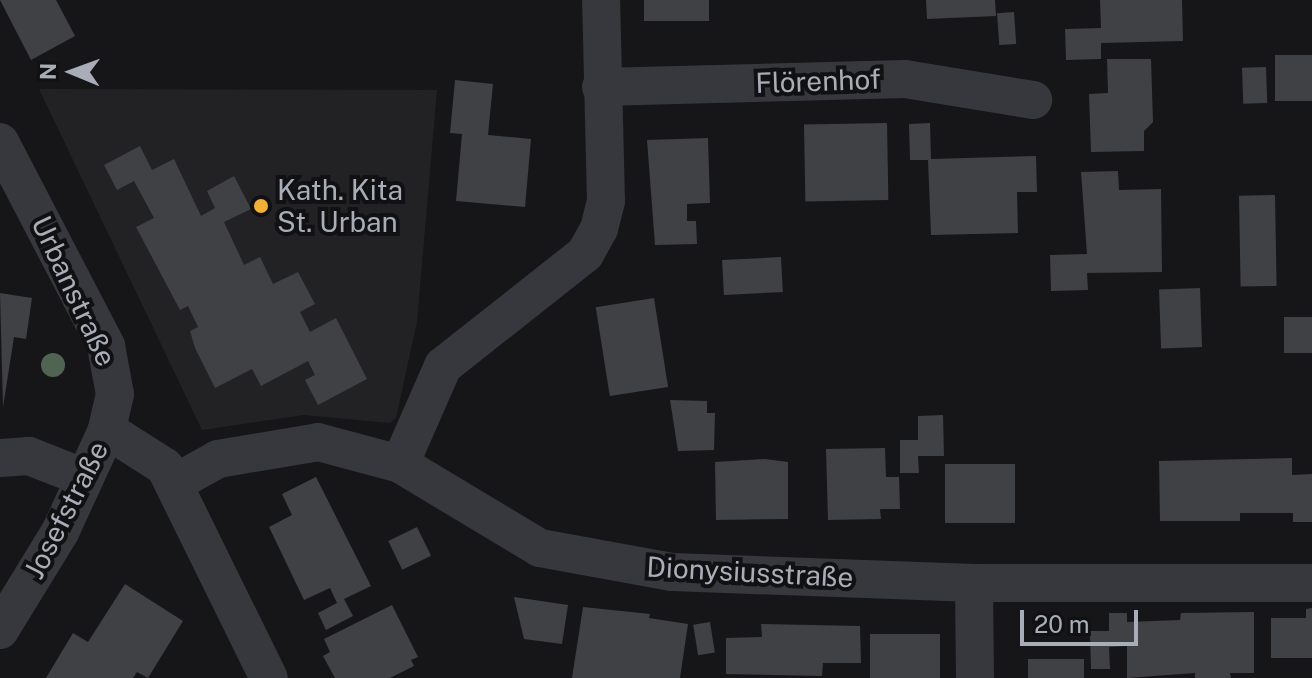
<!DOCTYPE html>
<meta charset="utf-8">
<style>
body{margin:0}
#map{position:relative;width:1312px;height:678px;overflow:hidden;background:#161618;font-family:"Public Sans",sans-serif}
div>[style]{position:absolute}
.built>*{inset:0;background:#222225}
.building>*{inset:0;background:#404145;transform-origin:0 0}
.street>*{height:38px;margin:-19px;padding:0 19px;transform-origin:19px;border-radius:19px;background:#37383d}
.trees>*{width:24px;height:24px;margin:-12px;border-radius:50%;background:#506452}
.dots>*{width:22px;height:22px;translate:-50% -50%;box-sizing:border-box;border:4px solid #111113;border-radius:50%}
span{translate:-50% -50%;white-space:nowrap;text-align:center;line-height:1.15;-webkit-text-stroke:8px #111113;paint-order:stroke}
.street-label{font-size:28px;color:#a8adb8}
.poi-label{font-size:28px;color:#a8adb8}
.left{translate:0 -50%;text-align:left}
.north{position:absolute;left:32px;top:32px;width:80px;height:80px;-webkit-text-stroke:6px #111113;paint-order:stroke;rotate:271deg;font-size:22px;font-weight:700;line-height:32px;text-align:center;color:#a8adb8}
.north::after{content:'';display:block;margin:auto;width:28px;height:36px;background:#a8adb8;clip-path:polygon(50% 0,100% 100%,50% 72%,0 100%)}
.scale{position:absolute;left:1020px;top:610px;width:118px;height:36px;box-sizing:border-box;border:4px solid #a8adb8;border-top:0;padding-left:10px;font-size:24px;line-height:28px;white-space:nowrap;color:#a8adb8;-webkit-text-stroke:6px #111113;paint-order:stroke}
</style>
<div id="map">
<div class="built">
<i style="clip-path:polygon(39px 89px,437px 90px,417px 322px,396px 418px,390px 423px,304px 415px,202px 430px)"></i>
</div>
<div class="building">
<i style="clip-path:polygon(0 0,56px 0,75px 36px,31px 60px)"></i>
<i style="left:644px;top:0;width:65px;height:21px"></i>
<i style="clip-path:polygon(926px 0,995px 0,996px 16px,927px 19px)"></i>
<i style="clip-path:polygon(1100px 0,1182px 0,1183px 41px,1101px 43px,1101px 59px,1066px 60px,1065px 29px,1101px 28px)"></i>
<i style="left:1014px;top:12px;width:32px;height:17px;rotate:86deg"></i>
<i style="left:1312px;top:55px;width:46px;height:37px;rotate:90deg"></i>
<i style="clip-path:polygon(1107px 59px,1151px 59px,1153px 122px,1144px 131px,1144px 151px,1091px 152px,1089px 94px,1108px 93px)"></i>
<i style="left:1266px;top:67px;width:36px;height:24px;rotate:88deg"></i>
<i style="clip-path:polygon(455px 80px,493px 84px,488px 135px,531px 139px,525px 207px,456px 201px,462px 134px,450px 133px)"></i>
<i style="left:887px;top:123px;width:77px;height:83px;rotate:89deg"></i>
<i style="clip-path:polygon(930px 123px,931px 159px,1036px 156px,1037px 192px,1017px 192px,1018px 233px,931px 235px,928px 160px,910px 160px,909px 124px)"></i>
<i style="clip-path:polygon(708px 138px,710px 203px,687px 204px,687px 221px,696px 221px,697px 244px,655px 245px,647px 140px)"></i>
<i style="clip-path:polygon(140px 146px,152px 170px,174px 159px,201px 216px,215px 208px,207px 191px,234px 176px,251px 209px,224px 222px,244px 265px,260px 257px,273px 284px,298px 272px,315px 304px,300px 312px,310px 332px,336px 318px,367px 379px,318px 405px,305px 380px,315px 375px,308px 361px,261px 386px,252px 369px,215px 388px,195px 348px,190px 331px,198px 327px,188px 306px,180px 310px,136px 227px,154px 218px,134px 181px,117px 190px,104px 165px)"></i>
<i style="clip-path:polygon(1118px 171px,1119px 190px,1161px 189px,1162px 272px,1087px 273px,1088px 290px,1051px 291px,1050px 255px,1087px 254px,1081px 172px)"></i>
<i style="left:1275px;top:195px;width:91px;height:36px;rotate:89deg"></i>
<i style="left:781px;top:257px;width:35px;height:59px;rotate:87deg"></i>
<i style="left:1200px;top:288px;width:59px;height:41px;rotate:88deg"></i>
<i style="clip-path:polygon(0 293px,32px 298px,26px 339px,14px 337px,3px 407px)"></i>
<i style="left:654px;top:298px;width:90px;height:59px;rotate:81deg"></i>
<i style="left:1312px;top:317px;width:36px;height:28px;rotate:90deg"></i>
<i style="clip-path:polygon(670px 400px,707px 401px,707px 413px,715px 413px,714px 450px,678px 451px)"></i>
<i style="clip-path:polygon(943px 415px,944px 456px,918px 456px,919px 473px,900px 473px,900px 440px,918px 440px,918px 416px)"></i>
<i style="clip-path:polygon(885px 448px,886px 477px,899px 477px,900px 509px,880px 509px,881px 519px,828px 520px,826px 449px)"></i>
<i style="clip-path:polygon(1292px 458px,1292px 475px,1312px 474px,1312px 522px,1293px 522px,1293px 513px,1240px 513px,1240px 521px,1160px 521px,1159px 461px)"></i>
<i style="clip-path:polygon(765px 459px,788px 462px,788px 519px,716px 520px,715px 462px)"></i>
<i style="left:945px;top:464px;width:70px;height:59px"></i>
<i style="clip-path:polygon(316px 477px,371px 586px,344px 599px,353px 616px,326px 630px,318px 613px,337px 603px,330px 588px,304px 600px,269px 527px,292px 515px,282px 494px)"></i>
<i style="left:417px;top:527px;width:32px;height:32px;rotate:64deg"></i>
<i style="clip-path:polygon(125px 584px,183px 621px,148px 678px,137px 672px,133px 678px,46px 678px,73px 633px,88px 642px)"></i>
<i style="clip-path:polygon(514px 597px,568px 605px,562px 644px,524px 639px)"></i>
<i style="clip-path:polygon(392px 605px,418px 657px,411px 660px,414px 666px,390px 678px,335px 678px,323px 656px,330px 652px,324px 639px)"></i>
<i style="clip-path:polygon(583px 607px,650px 614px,649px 618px,688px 624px,680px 678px,572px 678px)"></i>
<i style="clip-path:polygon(1312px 608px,1312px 658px,1271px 658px,1271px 618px,1306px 618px,1306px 609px)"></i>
<i style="clip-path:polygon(1254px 612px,1254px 673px,1230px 673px,1231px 678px,1195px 678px,1195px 673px,1127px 678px,1127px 646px,1109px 647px,1110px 669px,1091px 669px,1090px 631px,1109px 631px,1109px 613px,1127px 613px,1127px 622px,1180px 620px,1181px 613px)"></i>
<i style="left:710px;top:622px;width:31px;height:17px;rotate:81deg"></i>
<i style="clip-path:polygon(761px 624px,860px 626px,861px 663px,823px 663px,822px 676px,726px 674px,726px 638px,762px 637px)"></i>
<i style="left:870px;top:634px;width:70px;height:44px"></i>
<i style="left:1028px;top:659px;width:56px;height:19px"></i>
</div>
<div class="street">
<i style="left:601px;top:87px;width:304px;rotate:-1.5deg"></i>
<i style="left:905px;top:79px;width:130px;rotate:9.3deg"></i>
<i style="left:0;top:142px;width:230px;rotate:62.5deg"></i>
<i style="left:106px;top:346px;width:49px;rotate:79.4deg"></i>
<i style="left:115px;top:394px;width:37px;rotate:103deg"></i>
<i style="left:107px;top:430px;width:112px;rotate:114.7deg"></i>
<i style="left:60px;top:532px;width:115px;rotate:121.5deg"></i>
<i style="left:107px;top:430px;width:69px;rotate:32.5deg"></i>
<i style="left:165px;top:467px;width:235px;rotate:63.8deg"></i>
<i style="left:0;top:458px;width:29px;rotate:-4deg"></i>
<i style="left:29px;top:456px;width:60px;rotate:21.4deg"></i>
<i style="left:400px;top:464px;width:107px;rotate:-66.3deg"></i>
<i style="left:443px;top:366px;width:181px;rotate:-38.3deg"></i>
<i style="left:585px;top:254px;width:29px;rotate:-61deg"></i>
<i style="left:599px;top:229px;width:29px;rotate:-76deg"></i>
<i style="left:606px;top:201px;width:201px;rotate:-91.4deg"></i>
<i style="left:175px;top:483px;width:49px;rotate:-29.2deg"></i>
<i style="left:218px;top:459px;width:101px;rotate:-9.6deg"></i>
<i style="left:318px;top:442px;width:85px;rotate:15deg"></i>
<i style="left:400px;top:464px;width:163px;rotate:31deg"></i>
<i style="left:540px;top:548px;width:134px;rotate:10.3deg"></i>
<i style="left:672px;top:572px;width:302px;rotate:2.1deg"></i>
<i style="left:974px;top:583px;width:338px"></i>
<i style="left:974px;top:583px;width:95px;rotate:89.4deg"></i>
</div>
<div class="trees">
<i style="left:53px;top:365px"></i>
</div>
<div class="dots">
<i style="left:261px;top:206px;background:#f2b134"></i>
</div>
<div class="street-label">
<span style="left:818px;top:81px;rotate:-2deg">Flörenhof</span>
<span style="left:74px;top:291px;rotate:65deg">Urbanstraße</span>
<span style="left:66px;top:510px;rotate:-63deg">Josefstraße</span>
<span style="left:750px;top:572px;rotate:3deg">Dionysiusstraße</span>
</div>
<div class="poi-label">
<span class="left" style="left:277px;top:206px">Kath. Kita<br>St. Urban</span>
</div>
<div class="north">N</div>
<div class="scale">20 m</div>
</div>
